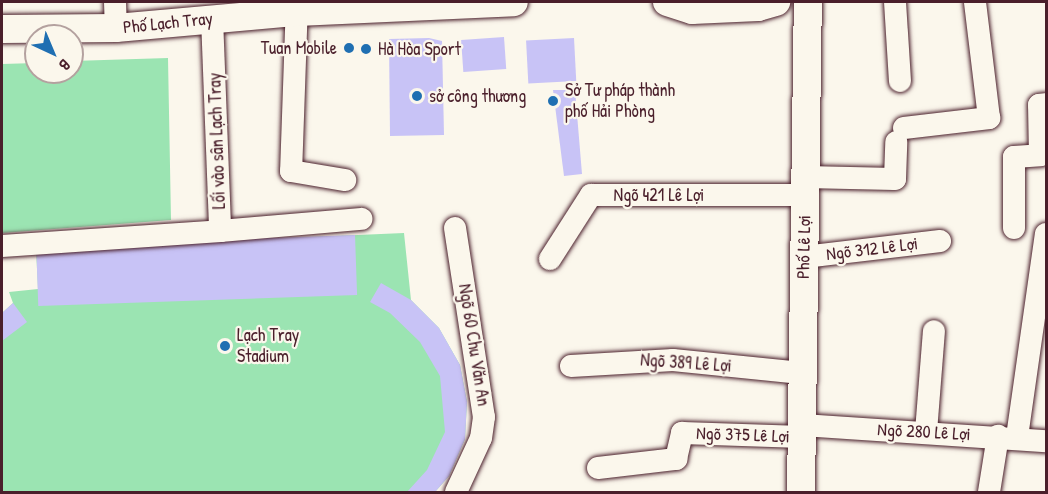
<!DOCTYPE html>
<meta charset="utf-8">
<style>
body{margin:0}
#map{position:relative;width:1048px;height:494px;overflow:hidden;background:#fbf7ec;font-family:"Patrick Hand",sans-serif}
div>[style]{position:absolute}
.green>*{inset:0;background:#9be4b2}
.building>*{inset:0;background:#c8c3f6;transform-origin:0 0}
.roads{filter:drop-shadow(0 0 2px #4a1f2b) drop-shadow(0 0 2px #4a1f2b)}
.minor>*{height:22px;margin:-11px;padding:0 11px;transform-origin:11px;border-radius:11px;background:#fbf7ec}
.major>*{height:28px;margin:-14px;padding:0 14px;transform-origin:14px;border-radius:14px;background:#fbf7ec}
.dots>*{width:16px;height:16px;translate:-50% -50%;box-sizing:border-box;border:3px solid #fbf7ec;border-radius:50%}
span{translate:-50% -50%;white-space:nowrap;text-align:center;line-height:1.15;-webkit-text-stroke:4.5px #fbf7ec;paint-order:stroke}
.street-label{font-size:18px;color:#4a1f2b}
.poi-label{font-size:18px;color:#4a1f2b}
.right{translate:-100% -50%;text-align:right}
.left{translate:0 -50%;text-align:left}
.frame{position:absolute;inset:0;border:3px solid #4a1f2b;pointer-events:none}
.north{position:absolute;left:24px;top:24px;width:60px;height:60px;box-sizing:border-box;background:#fbf7ec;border:2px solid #b4a19f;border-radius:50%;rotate:136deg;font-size:16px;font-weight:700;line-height:24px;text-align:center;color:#4a1f2b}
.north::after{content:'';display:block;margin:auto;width:21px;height:27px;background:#1f6fb2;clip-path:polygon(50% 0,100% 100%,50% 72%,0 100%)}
</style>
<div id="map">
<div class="green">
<i style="clip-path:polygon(168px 58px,171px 220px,2px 233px,2px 64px,36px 63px,36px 72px,72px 72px,72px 61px)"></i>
<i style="clip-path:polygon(404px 233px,411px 300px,439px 328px,460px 365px,467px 402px,465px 439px,449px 476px,435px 492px,2px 492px,2px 313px,13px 303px,9px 292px,38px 289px,36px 249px)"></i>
</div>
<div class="building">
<i style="left:504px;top:37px;width:32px;height:43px;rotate:86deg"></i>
<i style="clip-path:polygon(429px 38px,442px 41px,444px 135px,390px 136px,389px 39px)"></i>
<i style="left:574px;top:38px;width:43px;height:48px;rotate:87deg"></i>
<i style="clip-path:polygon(553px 90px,575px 90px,582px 174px,564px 176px)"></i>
<i style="left:355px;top:235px;width:60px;height:319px;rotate:88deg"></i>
<i style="clip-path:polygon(381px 283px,411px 300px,439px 328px,460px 365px,467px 402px,465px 439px,449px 476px,435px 492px,407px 492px,427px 470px,445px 432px,440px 376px,420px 342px,390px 313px,370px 302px)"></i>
<i style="clip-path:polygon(13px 303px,27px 322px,2px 341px,2px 313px)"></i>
</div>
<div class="roads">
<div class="minor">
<i style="left:115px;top:2px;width:26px;rotate:88deg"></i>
<i style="left:297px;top:2px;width:169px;rotate:92deg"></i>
<i style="left:291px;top:171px;width:55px;rotate:9.5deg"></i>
<i style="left:895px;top:2px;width:79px;rotate:86.4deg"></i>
<i style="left:212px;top:18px;width:213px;rotate:87.8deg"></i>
<i style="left:220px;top:231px;width:142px;rotate:-4.9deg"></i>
<i style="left:904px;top:128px;width:86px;rotate:-6.7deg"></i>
<i style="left:989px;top:118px;width:117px;rotate:-96.9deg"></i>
<i style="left:805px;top:177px;width:90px;rotate:1.3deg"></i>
<i style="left:895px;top:179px;width:37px;rotate:-88deg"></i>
<i style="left:455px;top:228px;width:191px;rotate:81.3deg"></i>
<i style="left:484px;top:417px;width:21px;rotate:98deg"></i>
<i style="left:481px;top:438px;width:60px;rotate:114.8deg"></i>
<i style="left:1014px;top:228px;width:71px;rotate:-90deg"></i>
<i style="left:1014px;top:157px;width:26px;rotate:-4deg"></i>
<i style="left:1040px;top:155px;width:50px;rotate:-91.1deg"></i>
<i style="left:1039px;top:105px;width:7px;rotate:-8deg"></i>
<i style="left:2px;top:246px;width:219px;rotate:-3.9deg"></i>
<i style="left:804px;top:257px;width:137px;rotate:-6.7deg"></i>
<i style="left:550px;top:259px;width:76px;rotate:-57.4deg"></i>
<i style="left:591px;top:195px;width:213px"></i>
<i style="left:571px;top:366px;width:102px;rotate:-3.4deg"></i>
<i style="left:673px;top:360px;width:129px;rotate:5.8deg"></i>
<i style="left:802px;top:425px;width:245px;rotate:3.8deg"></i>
<i style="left:926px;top:432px;width:101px;rotate:-85.5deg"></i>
<i style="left:1017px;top:437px;width:205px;rotate:-81.9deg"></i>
<i style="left:598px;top:468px;width:79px;rotate:-6.6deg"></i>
<i style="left:676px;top:459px;width:27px;rotate:-77deg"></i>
<i style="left:682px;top:433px;width:120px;rotate:1.9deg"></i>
<i style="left:989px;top:492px;width:57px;rotate:-80.9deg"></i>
</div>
<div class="major">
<i style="left:667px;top:2px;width:26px;rotate:18deg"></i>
<i style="left:692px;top:10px;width:66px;rotate:-2.6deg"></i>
<i style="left:758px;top:7px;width:19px;rotate:-16deg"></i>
<i style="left:2px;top:29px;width:114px;rotate:-0.5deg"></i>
<i style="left:116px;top:28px;width:182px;rotate:-5.1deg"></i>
<i style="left:297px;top:12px;width:217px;rotate:-2.6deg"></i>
<i style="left:801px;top:492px;width:490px;rotate:-89.2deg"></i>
</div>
</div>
<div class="dots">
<i style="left:349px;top:48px;background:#1f6fb2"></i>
<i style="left:366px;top:49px;background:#1f6fb2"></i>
<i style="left:417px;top:96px;background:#1f6fb2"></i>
<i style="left:553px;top:101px;background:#1f6fb2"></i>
<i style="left:225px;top:346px;background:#1f6fb2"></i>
</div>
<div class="street-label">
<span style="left:168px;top:23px;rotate:-6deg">Phố Lạch Tray</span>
<span style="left:217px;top:141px;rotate:-92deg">Lối vào sân Lạch Tray</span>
<span style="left:659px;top:195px">Ngõ 421 Lê Lợi</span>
<span style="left:804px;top:247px;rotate:-89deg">Phố Lê Lợi</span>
<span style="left:872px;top:249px;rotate:-7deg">Ngõ 312 Lê Lợi</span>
<span style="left:474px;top:345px;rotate:81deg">Ngõ 60 Chu Văn An</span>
<span style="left:686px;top:363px;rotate:4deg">Ngõ 389 Lê Lợi</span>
<span style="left:924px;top:432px;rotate:3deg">Ngõ 280 Lê Lợi</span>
<span style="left:743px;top:435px;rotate:2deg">Ngõ 375 Lê Lợi</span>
</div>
<div class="poi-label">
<span class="right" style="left:337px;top:48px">Tuan Mobile</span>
<span class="left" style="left:378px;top:49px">Hà Hòa Sport</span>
<span class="left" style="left:565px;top:101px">Sở Tư pháp thành<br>phố Hải Phòng</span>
<span class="left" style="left:429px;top:96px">sở công thương</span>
<span class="left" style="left:237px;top:346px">Lạch Tray<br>Stadium</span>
</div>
<div class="frame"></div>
<div class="north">B</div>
</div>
